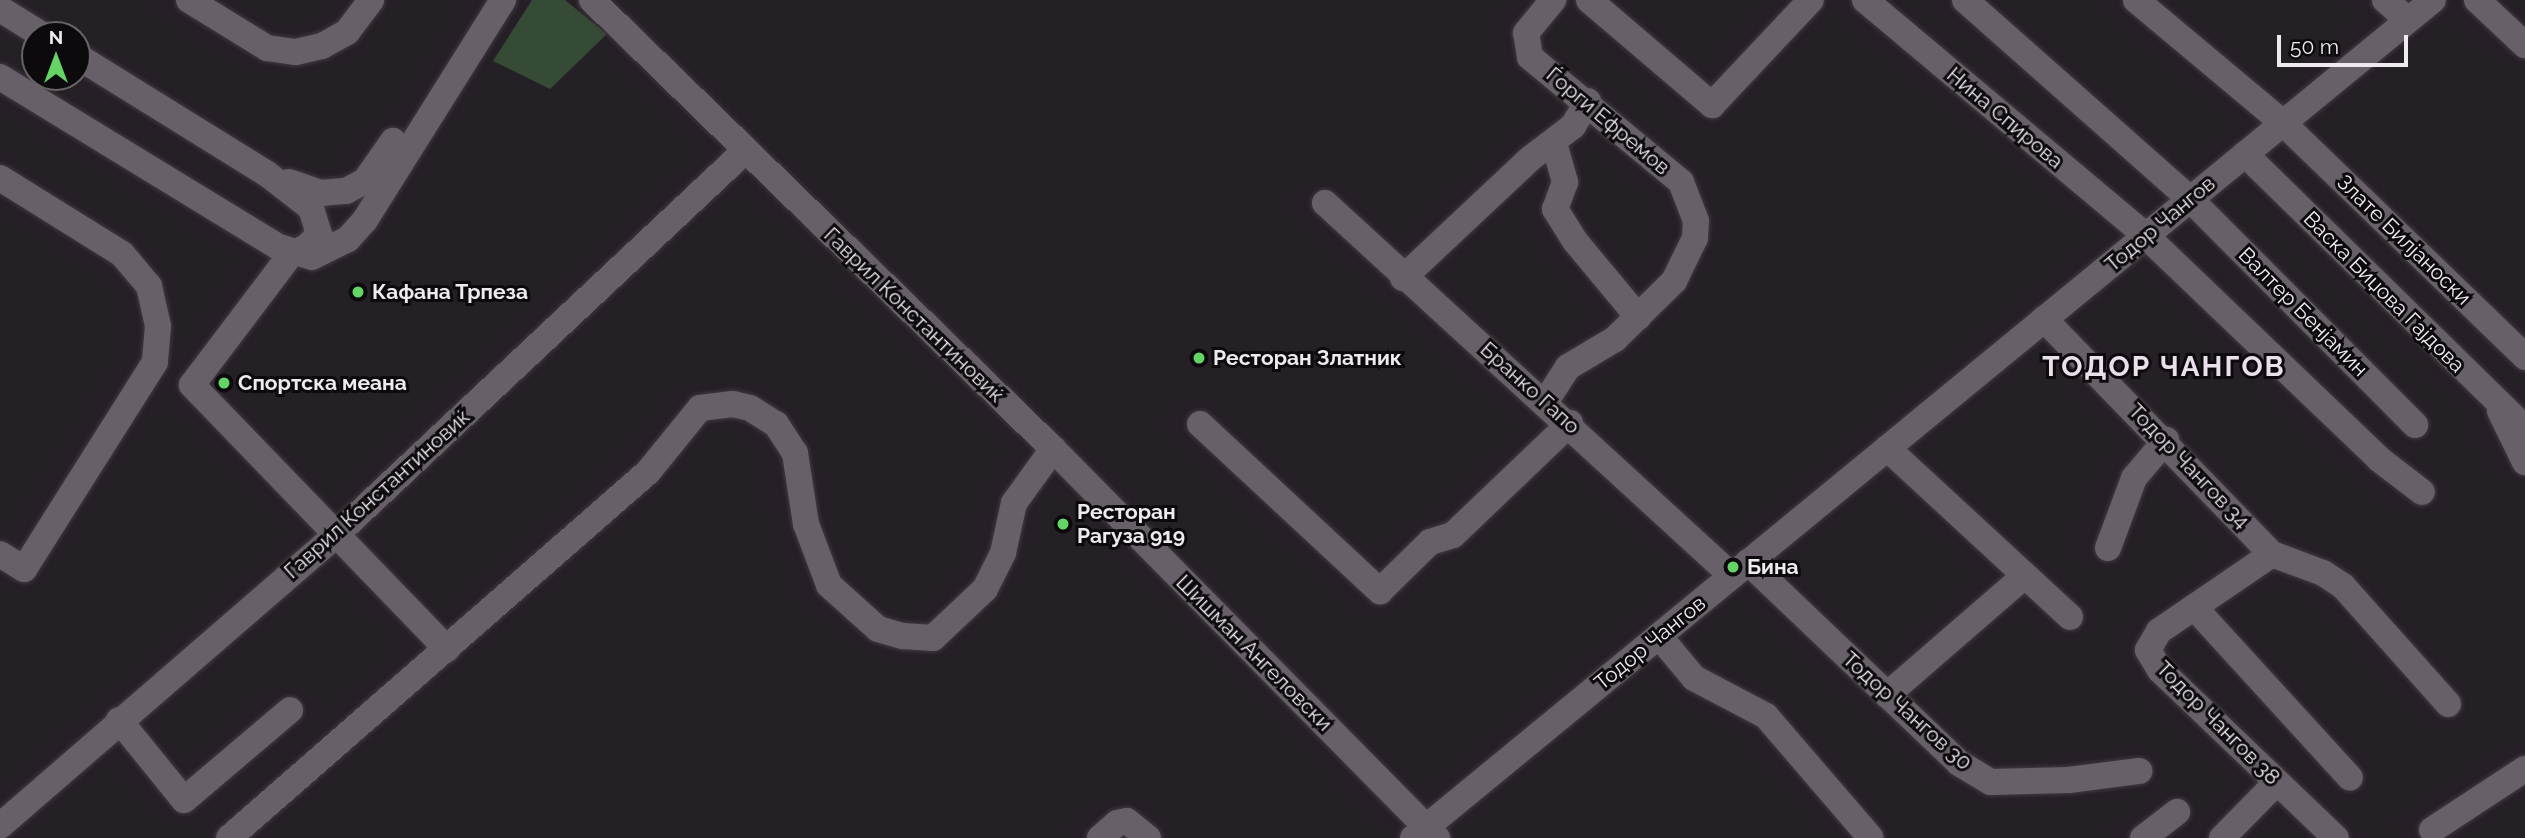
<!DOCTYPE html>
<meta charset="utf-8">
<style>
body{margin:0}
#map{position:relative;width:2525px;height:838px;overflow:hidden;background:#251f26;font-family:Raleway,sans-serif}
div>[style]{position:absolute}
.green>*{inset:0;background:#364b35}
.roads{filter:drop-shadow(0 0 2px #403a40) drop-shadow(0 0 2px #403a40)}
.minor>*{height:26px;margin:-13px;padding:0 13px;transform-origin:13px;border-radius:13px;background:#686069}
.dots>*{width:19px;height:19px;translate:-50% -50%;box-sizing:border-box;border:4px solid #0d0a0d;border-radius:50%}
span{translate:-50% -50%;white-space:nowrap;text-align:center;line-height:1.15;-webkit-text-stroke:6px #0d0a0d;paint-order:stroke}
.street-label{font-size:21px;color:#efeaf0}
.poi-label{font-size:21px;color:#efeaf0;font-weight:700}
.left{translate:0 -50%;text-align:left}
.district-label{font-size:28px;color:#eae0eb;font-weight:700;letter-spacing:2px}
.north{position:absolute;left:21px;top:21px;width:70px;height:70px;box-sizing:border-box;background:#0d0a0d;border:2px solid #676468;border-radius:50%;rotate:0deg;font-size:19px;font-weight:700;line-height:28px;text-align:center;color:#efeaf0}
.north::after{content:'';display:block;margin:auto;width:24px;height:32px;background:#65d467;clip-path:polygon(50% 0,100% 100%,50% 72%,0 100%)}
.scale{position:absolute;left:2277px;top:35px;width:131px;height:32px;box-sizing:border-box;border:4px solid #efeaf0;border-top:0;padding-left:9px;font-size:21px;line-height:24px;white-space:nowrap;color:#efeaf0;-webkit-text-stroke:5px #0d0a0d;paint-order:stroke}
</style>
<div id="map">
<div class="green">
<i style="clip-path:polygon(532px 0,565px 0,607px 34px,550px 89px,493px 61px)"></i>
</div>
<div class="roads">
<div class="minor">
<i style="left:189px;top:0;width:92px;rotate:31.6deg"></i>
<i style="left:267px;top:48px;width:29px;rotate:8deg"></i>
<i style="left:296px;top:52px;width:27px;rotate:-13deg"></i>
<i style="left:322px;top:46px;width:29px;rotate:-29deg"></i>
<i style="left:347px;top:32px;width:40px;rotate:-53deg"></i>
<i style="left:592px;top:0;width:644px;rotate:44.24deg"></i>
<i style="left:1053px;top:449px;width:547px;rotate:45.37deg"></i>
<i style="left:1589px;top:0;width:162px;rotate:40.5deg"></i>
<i style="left:1712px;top:105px;width:144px;rotate:-46.7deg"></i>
<i style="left:1865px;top:0;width:367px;rotate:40deg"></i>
<i style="left:2146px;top:236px;width:323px;rotate:43.7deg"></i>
<i style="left:2379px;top:459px;width:54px;rotate:37.5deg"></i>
<i style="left:1965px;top:0;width:300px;rotate:41.5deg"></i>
<i style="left:2190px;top:199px;width:319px;rotate:45.1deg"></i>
<i style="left:2136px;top:0;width:192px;rotate:39.9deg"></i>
<i style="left:2283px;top:123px;width:337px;rotate:44deg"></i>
<i style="left:2385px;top:0;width:30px;rotate:41deg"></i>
<i style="left:2477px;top:0;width:66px;rotate:43.2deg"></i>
<i style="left:0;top:9px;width:49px;rotate:31.8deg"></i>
<i style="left:77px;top:56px;width:222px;rotate:31.8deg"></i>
<i style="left:266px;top:173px;width:57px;rotate:37.9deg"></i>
<i style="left:311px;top:208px;width:27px;rotate:73deg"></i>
<i style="left:319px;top:234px;width:18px;rotate:133deg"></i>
<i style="left:307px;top:247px;width:17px;rotate:156deg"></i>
<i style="left:291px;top:254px;width:164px;rotate:127.1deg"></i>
<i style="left:192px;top:385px;width:367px;rotate:46deg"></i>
<i style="left:0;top:77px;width:327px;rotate:31.4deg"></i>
<i style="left:279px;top:247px;width:34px;rotate:17deg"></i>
<i style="left:312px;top:257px;width:40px;rotate:-26.6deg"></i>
<i style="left:348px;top:239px;width:25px;rotate:-48deg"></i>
<i style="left:365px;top:220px;width:260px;rotate:-57.9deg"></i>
<i style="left:1554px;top:143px;width:41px;rotate:74.2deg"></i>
<i style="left:1565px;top:182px;width:29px;rotate:110deg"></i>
<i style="left:1555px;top:209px;width:38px;rotate:58deg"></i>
<i style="left:1575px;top:241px;width:99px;rotate:50.3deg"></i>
<i style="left:2245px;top:154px;width:392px;rotate:44.4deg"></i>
<i style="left:0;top:178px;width:144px;rotate:31.9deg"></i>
<i style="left:122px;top:254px;width:42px;rotate:49.8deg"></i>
<i style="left:149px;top:286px;width:41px;rotate:77.3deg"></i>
<i style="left:158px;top:326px;width:36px;rotate:95deg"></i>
<i style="left:155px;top:362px;width:245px;rotate:122.3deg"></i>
<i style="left:24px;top:569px;width:28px;rotate:-148deg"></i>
<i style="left:289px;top:182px;width:34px;rotate:19deg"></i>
<i style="left:321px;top:193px;width:25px;rotate:-5deg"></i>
<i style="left:346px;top:191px;width:21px;rotate:-28deg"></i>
<i style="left:365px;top:181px;width:49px;rotate:-55deg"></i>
<i style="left:1325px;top:203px;width:552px;rotate:42.5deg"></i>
<i style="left:1403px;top:278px;width:175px;rotate:-43.2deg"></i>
<i style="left:1531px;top:158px;width:53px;rotate:-37.3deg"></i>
<i style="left:1573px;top:126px;width:29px;rotate:-59deg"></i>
<i style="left:2044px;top:319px;width:327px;rotate:45.9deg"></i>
<i style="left:2272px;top:554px;width:54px;rotate:20.4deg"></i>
<i style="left:2323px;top:573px;width:24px;rotate:33deg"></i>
<i style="left:2343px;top:586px;width:158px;rotate:48.3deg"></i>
<i style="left:1546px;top:401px;width:40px;rotate:-57.1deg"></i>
<i style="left:1568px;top:367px;width:55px;rotate:-30.8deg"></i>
<i style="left:1615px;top:339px;width:83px;rotate:-44.5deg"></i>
<i style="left:1674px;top:281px;width:48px;rotate:-64deg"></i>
<i style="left:1695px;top:238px;width:17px;rotate:-87deg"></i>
<i style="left:1696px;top:221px;width:42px;rotate:-111deg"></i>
<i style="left:1681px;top:182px;width:196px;rotate:-140.4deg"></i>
<i style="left:1530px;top:57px;width:24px;rotate:-99deg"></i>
<i style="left:1526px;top:33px;width:43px;rotate:-50.7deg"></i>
<i style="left:2500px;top:411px;width:57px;rotate:63.9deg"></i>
<i style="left:1200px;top:424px;width:246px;rotate:42.9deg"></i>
<i style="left:1380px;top:591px;width:70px;rotate:-44.4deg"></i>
<i style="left:1430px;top:542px;width:24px;rotate:-17deg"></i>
<i style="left:1453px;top:535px;width:162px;rotate:-43.7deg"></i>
<i style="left:1887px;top:448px;width:249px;rotate:42.7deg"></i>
<i style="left:2108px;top:548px;width:75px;rotate:-69.6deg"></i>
<i style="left:2134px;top:478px;width:50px;rotate:-49.9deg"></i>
<i style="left:2272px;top:554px;width:137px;rotate:145.7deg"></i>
<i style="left:2159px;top:631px;width:22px;rotate:120deg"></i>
<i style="left:2148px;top:650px;width:23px;rotate:59deg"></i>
<i style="left:2160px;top:670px;width:243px;rotate:43.7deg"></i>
<i style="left:1748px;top:562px;width:291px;rotate:43.6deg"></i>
<i style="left:1959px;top:763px;width:37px;rotate:31deg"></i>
<i style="left:1991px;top:782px;width:78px;rotate:-1.5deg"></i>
<i style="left:2069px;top:780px;width:71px;rotate:-7.3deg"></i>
<i style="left:2194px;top:607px;width:231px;rotate:47.6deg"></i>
<i style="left:1659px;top:636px;width:55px;rotate:50.2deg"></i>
<i style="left:1694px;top:678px;width:81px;rotate:27.8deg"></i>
<i style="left:1766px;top:716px;width:160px;rotate:49.3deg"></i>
<i style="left:1887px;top:695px;width:179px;rotate:-40.9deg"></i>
<i style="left:119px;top:720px;width:103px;rotate:50.9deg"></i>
<i style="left:184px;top:800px;width:139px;rotate:-40.3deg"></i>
<i style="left:0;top:826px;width:447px;rotate:-40.9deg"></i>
<i style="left:338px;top:533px;width:558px;rotate:-43.19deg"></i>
<i style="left:2432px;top:830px;width:111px;rotate:-33.3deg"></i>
<i style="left:229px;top:838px;width:556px;rotate:-41.14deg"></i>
<i style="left:648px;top:472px;width:82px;rotate:-50.9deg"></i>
<i style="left:700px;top:408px;width:33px;rotate:-7deg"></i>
<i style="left:733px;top:404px;width:17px;rotate:13deg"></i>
<i style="left:750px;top:408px;width:31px;rotate:32deg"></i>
<i style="left:776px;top:424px;width:35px;rotate:57deg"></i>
<i style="left:795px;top:453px;width:72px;rotate:81.2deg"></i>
<i style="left:806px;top:524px;width:65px;rotate:69.3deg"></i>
<i style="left:829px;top:585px;width:66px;rotate:41.9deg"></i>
<i style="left:878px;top:629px;width:26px;rotate:16deg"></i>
<i style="left:903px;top:636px;width:30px;rotate:4deg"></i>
<i style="left:933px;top:638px;width:71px;rotate:-43.3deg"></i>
<i style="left:985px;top:589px;width:40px;rotate:-63.4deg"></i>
<i style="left:1003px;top:553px;width:51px;rotate:-77.6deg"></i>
<i style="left:1014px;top:503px;width:67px;rotate:-54.2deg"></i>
<i style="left:1100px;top:838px;width:23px;rotate:-41deg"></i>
<i style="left:1117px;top:823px;width:10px;rotate:-11deg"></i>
<i style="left:1127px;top:821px;width:27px;rotate:39deg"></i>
<i style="left:1413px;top:838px;width:1320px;rotate:-39.41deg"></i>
<i style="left:2143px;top:838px;width:43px;rotate:-37.4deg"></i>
<i style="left:2222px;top:838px;width:78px;rotate:-45.5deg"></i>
</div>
</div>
<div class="dots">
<i style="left:358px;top:292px;background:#65d467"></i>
<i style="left:1199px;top:358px;background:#65d467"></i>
<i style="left:224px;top:383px;background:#65d467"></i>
<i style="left:1063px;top:524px;background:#65d467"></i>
<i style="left:1733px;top:567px;background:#65d467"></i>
</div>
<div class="street-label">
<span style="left:2005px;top:118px;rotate:40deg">Нина Спирова</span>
<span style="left:1608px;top:121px;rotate:40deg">Ѓорги Ефремов</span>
<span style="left:2160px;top:224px;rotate:-40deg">Тодор Чангов</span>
<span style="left:2404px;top:240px;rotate:44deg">Злате Билјаноски</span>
<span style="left:2384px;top:292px;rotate:45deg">Васка Биџова Гајдова</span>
<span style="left:2303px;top:312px;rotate:45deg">Валтер Бенјамин</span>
<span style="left:914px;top:315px;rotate:44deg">Гаврил Константиновиќ</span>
<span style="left:1530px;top:388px;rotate:42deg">Бранко Гапо</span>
<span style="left:2189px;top:466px;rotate:46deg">Тодор Чангов 34</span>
<span style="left:377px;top:494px;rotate:-42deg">Гаврил Константиновиќ</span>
<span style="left:1650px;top:643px;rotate:-39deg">Тодор Чангов</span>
<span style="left:1254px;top:653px;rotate:45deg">Шишман Ангеловски</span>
<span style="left:1907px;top:711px;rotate:42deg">Тодор Чангов 30</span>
<span style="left:2218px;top:723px;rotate:45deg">Тодор Чангов 38</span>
</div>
<div class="poi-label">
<span class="left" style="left:372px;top:292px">Кафана Трпеза</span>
<span class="left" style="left:1213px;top:358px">Ресторан Златник</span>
<span class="left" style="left:238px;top:383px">Спортска меана</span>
<span class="left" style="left:1077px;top:524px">Ресторан<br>Рагуза 919</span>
<span class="left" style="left:1747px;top:567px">Бина</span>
</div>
<div class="district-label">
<span style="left:2164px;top:367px">ТОДОР ЧАНГОВ</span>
</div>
<div class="north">N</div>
<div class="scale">50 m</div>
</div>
